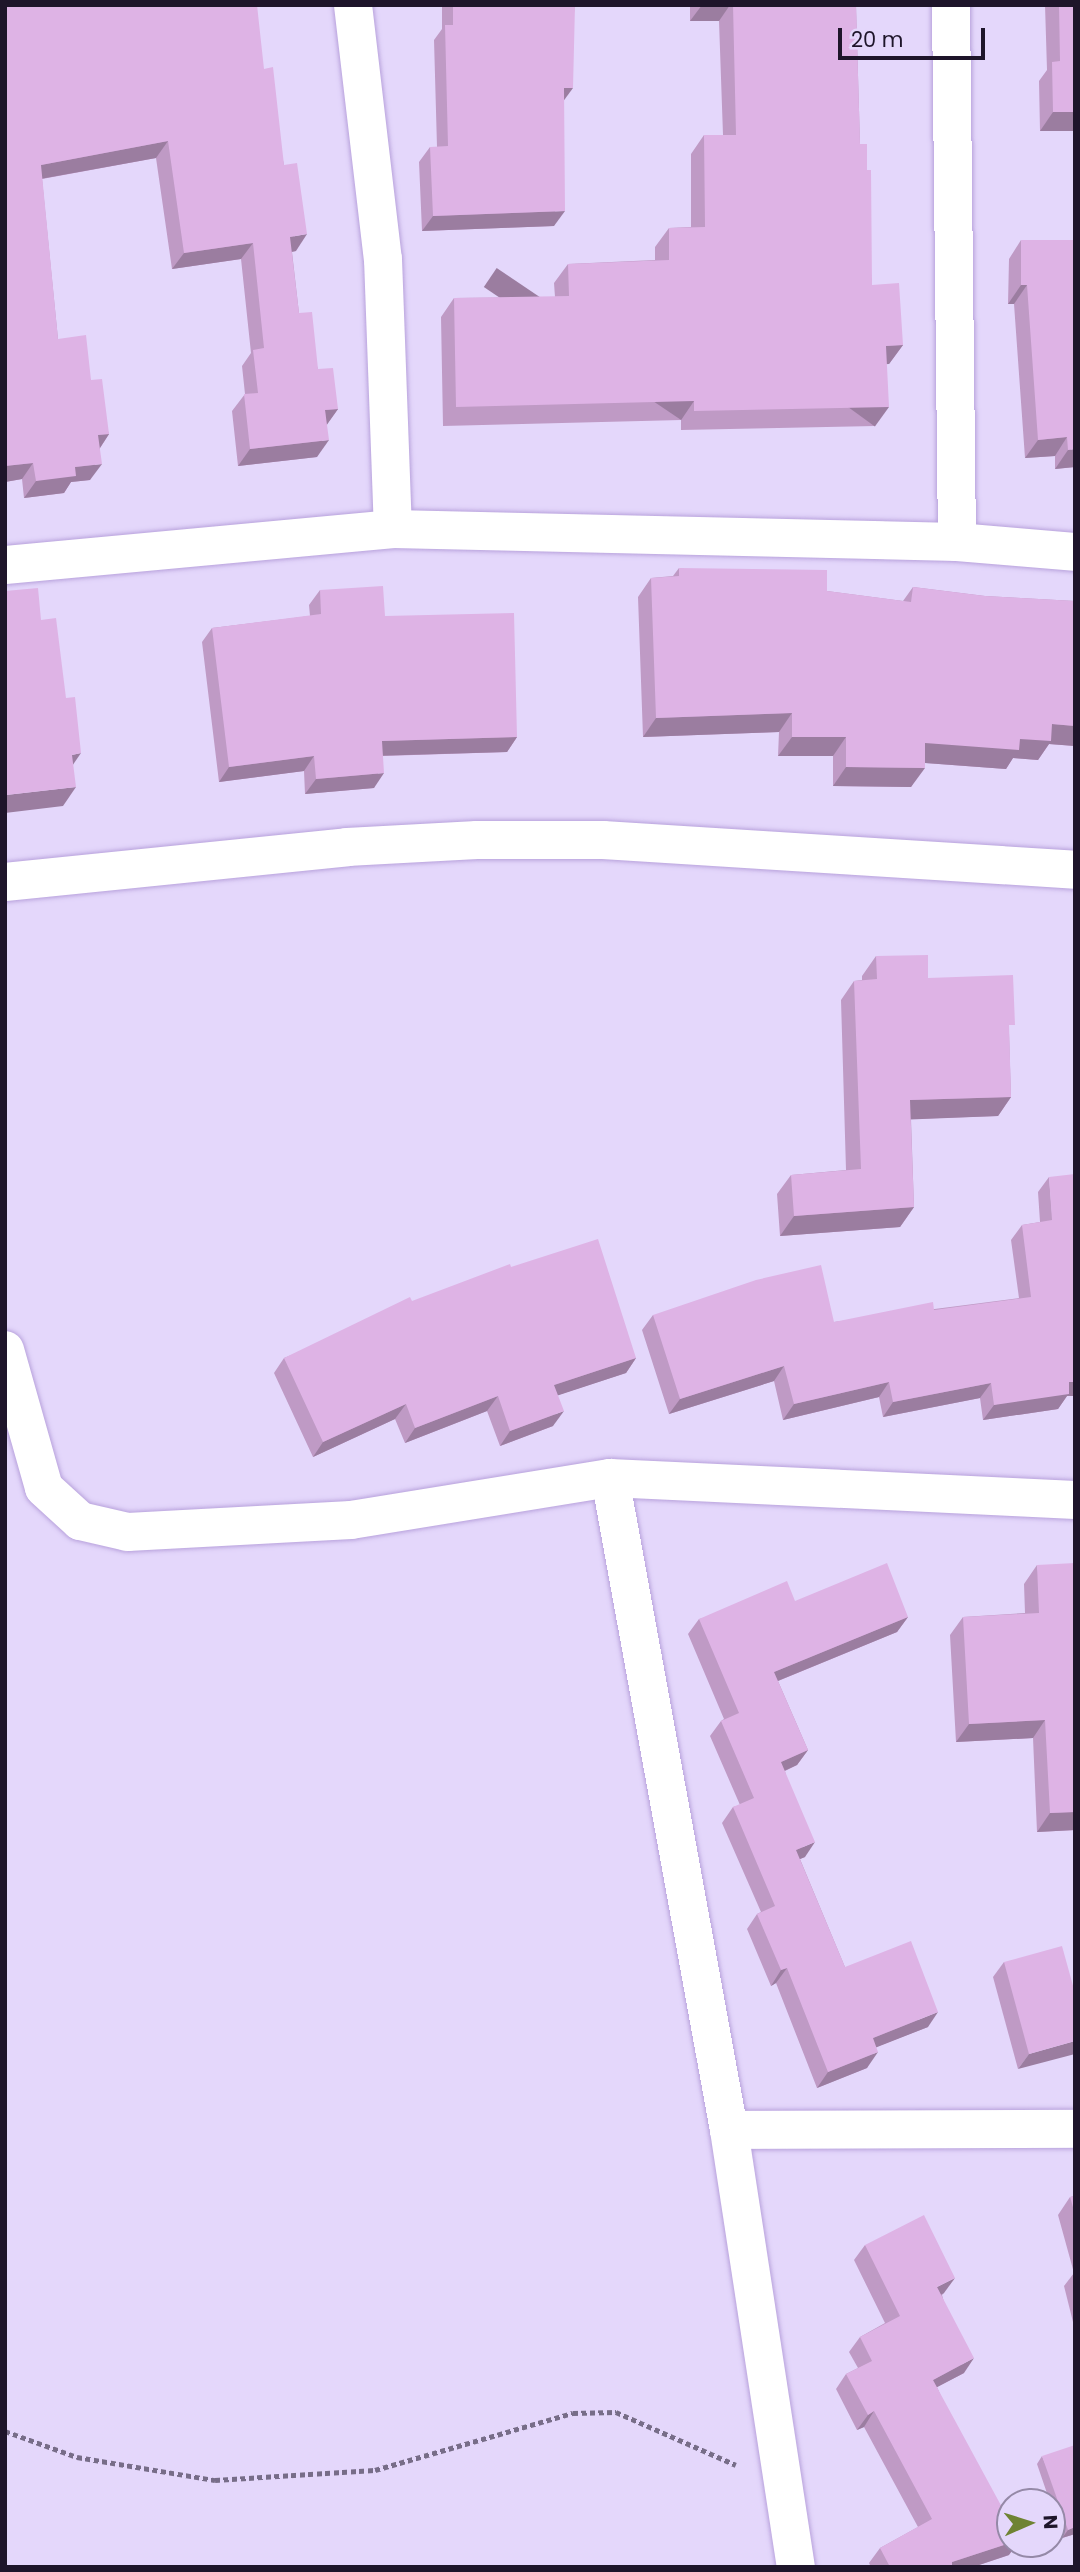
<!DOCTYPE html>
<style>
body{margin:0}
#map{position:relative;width:1080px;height:2572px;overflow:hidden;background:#e4d7fb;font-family:Poppins,sans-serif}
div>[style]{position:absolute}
.path>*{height:4.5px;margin-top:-2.25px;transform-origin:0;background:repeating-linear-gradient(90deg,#776d88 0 5px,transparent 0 8.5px)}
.roads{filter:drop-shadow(0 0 2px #b8a2dc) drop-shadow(0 0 2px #b8a2dc)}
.minor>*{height:38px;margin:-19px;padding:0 19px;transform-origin:19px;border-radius:19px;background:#fff}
.wall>*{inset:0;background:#bf9ac5}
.shaded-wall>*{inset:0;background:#9b7da0;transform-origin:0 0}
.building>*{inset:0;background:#deb3e5}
span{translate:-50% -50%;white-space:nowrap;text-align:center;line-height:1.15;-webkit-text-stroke:5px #e4d7fb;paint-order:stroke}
.frame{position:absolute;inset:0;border:7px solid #1e152a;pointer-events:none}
.north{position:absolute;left:996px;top:2488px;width:70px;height:70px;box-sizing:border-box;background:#e4d7fb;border:2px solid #9589a7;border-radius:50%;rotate:87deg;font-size:19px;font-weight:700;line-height:28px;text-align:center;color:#1e152a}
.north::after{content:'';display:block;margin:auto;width:24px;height:32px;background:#6f8333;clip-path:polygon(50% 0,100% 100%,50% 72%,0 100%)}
.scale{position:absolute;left:838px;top:28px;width:147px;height:32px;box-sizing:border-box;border:4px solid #1e152a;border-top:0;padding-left:9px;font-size:21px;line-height:24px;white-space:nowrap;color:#1e152a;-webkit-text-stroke:5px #e4d7fb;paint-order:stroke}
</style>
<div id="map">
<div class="path">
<i style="left:5px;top:2431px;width:77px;rotate:19.9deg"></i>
<i style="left:77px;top:2457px;width:140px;rotate:9.5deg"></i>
<i style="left:215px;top:2480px;width:160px;rotate:-3.6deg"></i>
<i style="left:375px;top:2470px;width:206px;rotate:-16.1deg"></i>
<i style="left:573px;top:2413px;width:43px;rotate:-1.3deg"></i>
<i style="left:616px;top:2412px;width:131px;rotate:23.8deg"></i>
</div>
<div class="roads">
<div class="minor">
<i style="left:353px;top:5px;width:256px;rotate:83.3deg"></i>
<i style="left:383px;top:259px;width:270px;rotate:87.9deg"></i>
<i style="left:951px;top:5px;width:537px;rotate:89.36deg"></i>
<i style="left:5px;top:565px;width:390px;rotate:-5.3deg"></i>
<i style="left:393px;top:529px;width:564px;rotate:1.32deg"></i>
<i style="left:957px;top:542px;width:118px;rotate:4.8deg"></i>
<i style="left:5px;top:882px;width:344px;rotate:-5.8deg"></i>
<i style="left:347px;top:847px;width:130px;rotate:-3.1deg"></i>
<i style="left:477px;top:840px;width:126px"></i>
<i style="left:603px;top:840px;width:473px;rotate:3.6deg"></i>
<i style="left:5px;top:1350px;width:143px;rotate:74.2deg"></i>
<i style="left:44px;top:1488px;width:49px;rotate:42.5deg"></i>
<i style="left:80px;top:1521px;width:49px;rotate:12.9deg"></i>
<i style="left:128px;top:1532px;width:223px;rotate:-3.1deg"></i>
<i style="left:351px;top:1520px;width:262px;rotate:-9.2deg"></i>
<i style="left:610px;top:1478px;width:466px;rotate:2.7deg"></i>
<i style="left:610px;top:1478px;width:663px;rotate:79.66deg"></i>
<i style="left:729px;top:2130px;width:442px;rotate:81.3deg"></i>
<i style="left:729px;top:2130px;width:346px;rotate:-0.2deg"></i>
</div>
</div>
<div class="wall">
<i style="clip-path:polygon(5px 5px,264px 69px,284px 165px,296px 251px,292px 252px,299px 313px,318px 369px,338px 409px,327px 424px,317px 457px,238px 466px,232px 411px,245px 394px,242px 366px,251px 353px,241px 259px,172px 269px,156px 158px,42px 179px,58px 339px,91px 380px,109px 434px,100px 448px,90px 480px,71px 482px,64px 493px,24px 498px,22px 479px,5px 482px)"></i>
<i style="clip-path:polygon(442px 5px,575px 5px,564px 99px,554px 226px,422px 231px,419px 162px,430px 147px,437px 147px,434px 40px,442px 29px)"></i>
<i style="clip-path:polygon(690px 5px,856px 5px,860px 144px,872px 285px,903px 345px,889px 364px,886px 364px,875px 426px,681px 430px,681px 420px,443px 426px,441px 317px,454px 298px,555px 297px,554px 283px,568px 264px,655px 260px,655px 247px,669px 228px,691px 227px,691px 154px,704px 135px,723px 135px,719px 21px,690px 21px)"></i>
<i style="clip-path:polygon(1045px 5px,1075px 5px,1075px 131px,1040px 131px,1039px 81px,1047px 70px)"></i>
<i style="clip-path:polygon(1021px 240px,1075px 467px,1055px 469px,1055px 456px,1025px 458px,1014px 304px,1008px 304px,1009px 259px)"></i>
<i style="clip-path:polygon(679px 568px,827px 591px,903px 601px,913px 587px,985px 596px,1075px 601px,1075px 746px,1049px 744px,1038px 760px,1013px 758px,1006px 769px,925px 763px,911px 787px,833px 786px,833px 756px,778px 756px,779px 732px,643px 737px,638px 597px,651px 578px,673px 576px)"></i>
<i style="clip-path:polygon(320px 590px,517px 737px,507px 752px,383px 756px,374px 788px,305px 794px,304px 771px,219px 782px,202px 642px,212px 628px,310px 616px,309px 605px)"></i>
<i style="clip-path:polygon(876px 956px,928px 978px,1009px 1033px,1011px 1097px,998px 1116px,911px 1119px,914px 1207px,900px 1227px,780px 1236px,777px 1194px,791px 1175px,846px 1170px,841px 1000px,854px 981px,862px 980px,862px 976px)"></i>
<i style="clip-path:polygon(1049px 1177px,1067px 1396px,1058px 1409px,983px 1420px,980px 1398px,883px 1417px,879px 1397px,783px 1420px,774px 1381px,669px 1414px,642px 1330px,653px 1315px,834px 1322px,1019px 1298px,1011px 1240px,1022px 1225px,1040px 1222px,1038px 1192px)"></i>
<i style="clip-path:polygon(511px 1267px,636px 1358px,626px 1373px,558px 1395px,553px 1426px,500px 1446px,487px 1411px,405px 1443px,395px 1419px,313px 1457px,274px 1373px,284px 1358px)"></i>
<i style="clip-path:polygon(1037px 1565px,1075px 1830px,1037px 1832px,1033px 1738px,956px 1742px,950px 1635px,963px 1617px,1025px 1613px,1024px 1584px)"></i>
<i style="clip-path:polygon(795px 1601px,908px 1617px,897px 1632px,778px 1681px,808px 1750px,797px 1765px,785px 1771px,805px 1857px,800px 1859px,845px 1967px,928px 2027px,876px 2047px,867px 2068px,817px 2088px,776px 1983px,771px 1986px,747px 1929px,757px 1914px,761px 1912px,722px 1823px,733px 1807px,740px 1805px,710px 1736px,721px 1721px,724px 1719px,688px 1634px,699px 1619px)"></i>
<i style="clip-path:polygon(1004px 1962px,1075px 1993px,1018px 2069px,993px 1977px)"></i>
<i style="clip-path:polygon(1075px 2196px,1075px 2330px,1064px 2286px,1074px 2273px,1058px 2215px,1070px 2197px)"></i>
<i style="clip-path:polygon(865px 2245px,944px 2293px,942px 2295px,964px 2373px,937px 2387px,1009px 2555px,973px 2567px,871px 2567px,869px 2563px,880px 2548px,918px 2527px,864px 2427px,857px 2430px,836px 2389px,846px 2374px,858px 2368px,849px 2352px,860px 2337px,885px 2323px,854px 2260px)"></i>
<i style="clip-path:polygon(1042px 2456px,1075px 2534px,1062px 2538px,1052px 2508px,1052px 2502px,1050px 2502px,1037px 2464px)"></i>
</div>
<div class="shaded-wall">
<i style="clip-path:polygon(702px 5px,730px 5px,719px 21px,690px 21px)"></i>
<i style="clip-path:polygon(564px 88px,573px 88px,562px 103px)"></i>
<i style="clip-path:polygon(1053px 112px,1075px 112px,1075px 131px,1040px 131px)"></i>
<i style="clip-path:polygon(168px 141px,156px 158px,29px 181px,41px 165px)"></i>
<i style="clip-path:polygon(565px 211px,554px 226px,422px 231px,433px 216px)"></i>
<i style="clip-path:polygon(307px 234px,296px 251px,279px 254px,290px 237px)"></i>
<i style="clip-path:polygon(253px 243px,241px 259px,172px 269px,184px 253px)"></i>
<i style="clip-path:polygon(1021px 285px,1027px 285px,1014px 304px,1008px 304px)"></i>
<i style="clip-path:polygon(903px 345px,889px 364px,872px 365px,886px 346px)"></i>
<i style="left:694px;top:401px;width:23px;height:238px;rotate:124deg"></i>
<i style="left:889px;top:407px;width:24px;height:195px;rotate:126deg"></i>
<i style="clip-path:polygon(338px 409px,326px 426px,325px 410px)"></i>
<i style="clip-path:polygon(109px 434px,98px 451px,98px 435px)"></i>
<i style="clip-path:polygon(1067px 437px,1055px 456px,1025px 458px,1038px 440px)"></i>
<i style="clip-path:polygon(329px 440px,317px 457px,238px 466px,250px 449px)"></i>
<i style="clip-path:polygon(1075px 449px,1075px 467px,1055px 469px,1068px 450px)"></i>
<i style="clip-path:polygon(33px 463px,22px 479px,5px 482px,5px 466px)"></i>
<i style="clip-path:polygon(102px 464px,90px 480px,71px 482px,64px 493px,24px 498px,36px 481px,75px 467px)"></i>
<i style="clip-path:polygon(792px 713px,779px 732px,643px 737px,656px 718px)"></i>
<i style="clip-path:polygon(1052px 724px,1075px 726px,1075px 746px,1049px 744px,1038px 760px,1013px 758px,1006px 769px,912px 762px,925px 743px,1020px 739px)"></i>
<i style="clip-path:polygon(517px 737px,507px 752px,371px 756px,382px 741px)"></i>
<i style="clip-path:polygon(792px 737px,846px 737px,833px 756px,778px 756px)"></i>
<i style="clip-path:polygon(81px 753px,68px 772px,72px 755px)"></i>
<i style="clip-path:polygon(314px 756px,304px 771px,219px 782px,229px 767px)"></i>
<i style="clip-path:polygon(846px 767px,925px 768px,911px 787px,833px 786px)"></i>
<i style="clip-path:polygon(384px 773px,374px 788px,305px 794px,316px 779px)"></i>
<i style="clip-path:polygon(76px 787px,63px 806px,5px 813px,6px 795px)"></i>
<i style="clip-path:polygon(1011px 1097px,998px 1116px,897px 1120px,910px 1100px)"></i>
<i style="clip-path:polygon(914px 1207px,900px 1227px,780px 1236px,794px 1216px)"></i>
<i style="clip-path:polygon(636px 1358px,626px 1373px,544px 1400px,554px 1385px)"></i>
<i style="clip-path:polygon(784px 1366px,774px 1381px,669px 1414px,680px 1399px)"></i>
<i style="clip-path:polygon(889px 1382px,879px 1397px,783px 1420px,794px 1404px)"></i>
<i style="clip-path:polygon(1069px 1382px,1075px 1382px,1075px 1396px,1067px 1396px,1058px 1409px,983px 1420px,994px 1405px)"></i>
<i style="clip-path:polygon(991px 1383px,980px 1398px,883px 1417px,893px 1402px)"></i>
<i style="clip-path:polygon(498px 1396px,487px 1411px,405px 1443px,415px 1428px)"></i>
<i style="clip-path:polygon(406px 1404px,395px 1419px,313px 1457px,323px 1442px)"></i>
<i style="clip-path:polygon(564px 1411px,553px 1426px,500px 1446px,510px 1431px)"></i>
<i style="clip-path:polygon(908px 1617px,897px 1632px,763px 1687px,774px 1672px)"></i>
<i style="clip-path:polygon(1045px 1720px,1033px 1738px,956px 1742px,969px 1724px)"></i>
<i style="clip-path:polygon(808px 1750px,797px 1765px,771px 1777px,781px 1762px)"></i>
<i style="clip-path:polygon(1075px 1812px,1075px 1830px,1037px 1832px,1050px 1813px)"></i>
<i style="clip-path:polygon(815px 1842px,805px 1857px,785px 1865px,796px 1850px)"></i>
<i style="clip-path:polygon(787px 1968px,776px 1983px,771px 1986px,781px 1970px)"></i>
<i style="clip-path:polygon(938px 2012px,928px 2027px,862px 2053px,873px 2038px)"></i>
<i style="clip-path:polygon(1075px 2041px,1075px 2054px,1018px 2069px,1029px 2054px)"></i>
<i style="clip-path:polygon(878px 2052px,867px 2068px,817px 2088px,828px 2072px)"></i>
<i style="clip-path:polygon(955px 2278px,944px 2293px,927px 2302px,937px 2287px)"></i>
<i style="clip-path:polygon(974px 2358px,964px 2373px,922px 2395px,933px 2380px)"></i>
<i style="clip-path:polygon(874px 2411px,864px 2427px,857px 2430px,868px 2415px)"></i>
<i style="clip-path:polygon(1075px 2527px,1075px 2534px,1062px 2538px,1068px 2530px)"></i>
<i style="clip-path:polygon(1010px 2543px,1010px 2544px,1017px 2544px,1009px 2555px,973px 2567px,948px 2567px,952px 2562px)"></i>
</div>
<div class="building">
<i style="clip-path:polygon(5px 5px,257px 5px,264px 69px,273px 67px,284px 165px,297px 163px,307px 234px,290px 237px,299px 313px,312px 312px,318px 369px,333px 368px,338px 409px,325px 410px,329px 440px,250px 449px,244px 394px,258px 393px,253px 350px,264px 348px,253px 243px,184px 253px,168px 141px,41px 165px,58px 339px,86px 335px,91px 380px,102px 379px,109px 434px,98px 435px,102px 464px,75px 467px,76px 476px,36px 481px,33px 463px,5px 466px)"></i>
<i style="clip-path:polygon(453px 5px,575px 5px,573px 88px,564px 88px,565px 211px,433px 216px,430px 147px,448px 146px,445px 25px,453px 25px)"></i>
<i style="clip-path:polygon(733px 5px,856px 5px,860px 144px,867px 144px,867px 170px,871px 170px,872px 285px,899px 283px,903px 345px,886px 346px,889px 407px,694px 411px,694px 401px,456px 407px,454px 298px,569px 296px,568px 264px,669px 260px,669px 228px,705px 227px,704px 135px,736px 135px)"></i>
<i style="clip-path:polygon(1059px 5px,1075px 5px,1075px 112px,1053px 112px,1052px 62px,1060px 61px)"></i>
<i style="clip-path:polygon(1021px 240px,1075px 240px,1075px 449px,1068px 450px,1067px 437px,1038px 440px,1027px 285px,1021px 285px)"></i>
<i style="clip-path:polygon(679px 568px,827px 570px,827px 591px,911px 602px,913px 587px,985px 596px,1075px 601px,1075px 726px,1052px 724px,1051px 741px,1020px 739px,1019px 750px,925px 743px,925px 768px,846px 767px,846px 737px,792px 737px,792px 713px,656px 718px,651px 578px,679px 576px)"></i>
<i style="clip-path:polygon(383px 586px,385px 616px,514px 613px,517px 737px,382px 741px,384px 773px,316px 779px,314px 756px,229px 767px,212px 628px,321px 614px,320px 590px)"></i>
<i style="clip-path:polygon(38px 588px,41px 620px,56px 618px,66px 698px,75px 697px,81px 753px,72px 755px,76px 787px,6px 795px,5px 591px)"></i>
<i style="clip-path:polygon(928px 955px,928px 978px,1013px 975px,1015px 1025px,1009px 1025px,1011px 1097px,910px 1100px,914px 1207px,794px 1216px,791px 1175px,861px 1169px,854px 981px,877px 979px,876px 956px)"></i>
<i style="clip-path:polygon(1075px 1174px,1075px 1382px,1069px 1382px,1069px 1394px,994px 1405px,991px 1383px,893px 1402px,889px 1382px,794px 1404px,784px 1366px,680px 1399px,653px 1315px,756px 1280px,821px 1265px,834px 1322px,933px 1302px,934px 1310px,1031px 1297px,1022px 1225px,1052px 1220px,1049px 1177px)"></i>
<i style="clip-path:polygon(598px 1239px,636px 1358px,554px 1385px,564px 1411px,510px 1431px,498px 1396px,415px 1428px,406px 1404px,323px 1442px,284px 1358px,410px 1297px,412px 1301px,510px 1264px,511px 1267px)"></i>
<i style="clip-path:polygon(887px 1563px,908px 1617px,774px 1672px,808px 1750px,781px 1762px,815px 1842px,796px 1850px,845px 1967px,911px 1941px,938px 2012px,873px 2038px,878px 2052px,828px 2072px,787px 1968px,781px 1970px,757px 1914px,775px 1906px,733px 1807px,754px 1798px,721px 1721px,739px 1713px,699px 1619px,787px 1581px,795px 1601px)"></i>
<i style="clip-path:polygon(1075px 1563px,1075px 1812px,1050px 1813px,1045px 1720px,969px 1724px,963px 1617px,1039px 1613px,1037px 1565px)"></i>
<i style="clip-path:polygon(1062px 1946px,1075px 1993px,1075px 2041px,1029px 2054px,1004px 1962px)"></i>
<i style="clip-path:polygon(1075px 2196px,1075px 2214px,1070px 2197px)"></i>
<i style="clip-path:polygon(924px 2215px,955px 2278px,937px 2287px,974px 2358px,933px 2380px,1010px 2522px,1010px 2543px,952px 2562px,952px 2567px,890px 2567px,880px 2548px,932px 2519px,874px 2411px,868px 2415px,846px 2374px,872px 2361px,860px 2337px,900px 2316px,865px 2245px)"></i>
<i style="clip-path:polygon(1075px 2445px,1075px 2527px,1068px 2530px,1042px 2456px)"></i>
</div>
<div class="frame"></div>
<div class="north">N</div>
<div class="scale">20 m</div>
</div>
